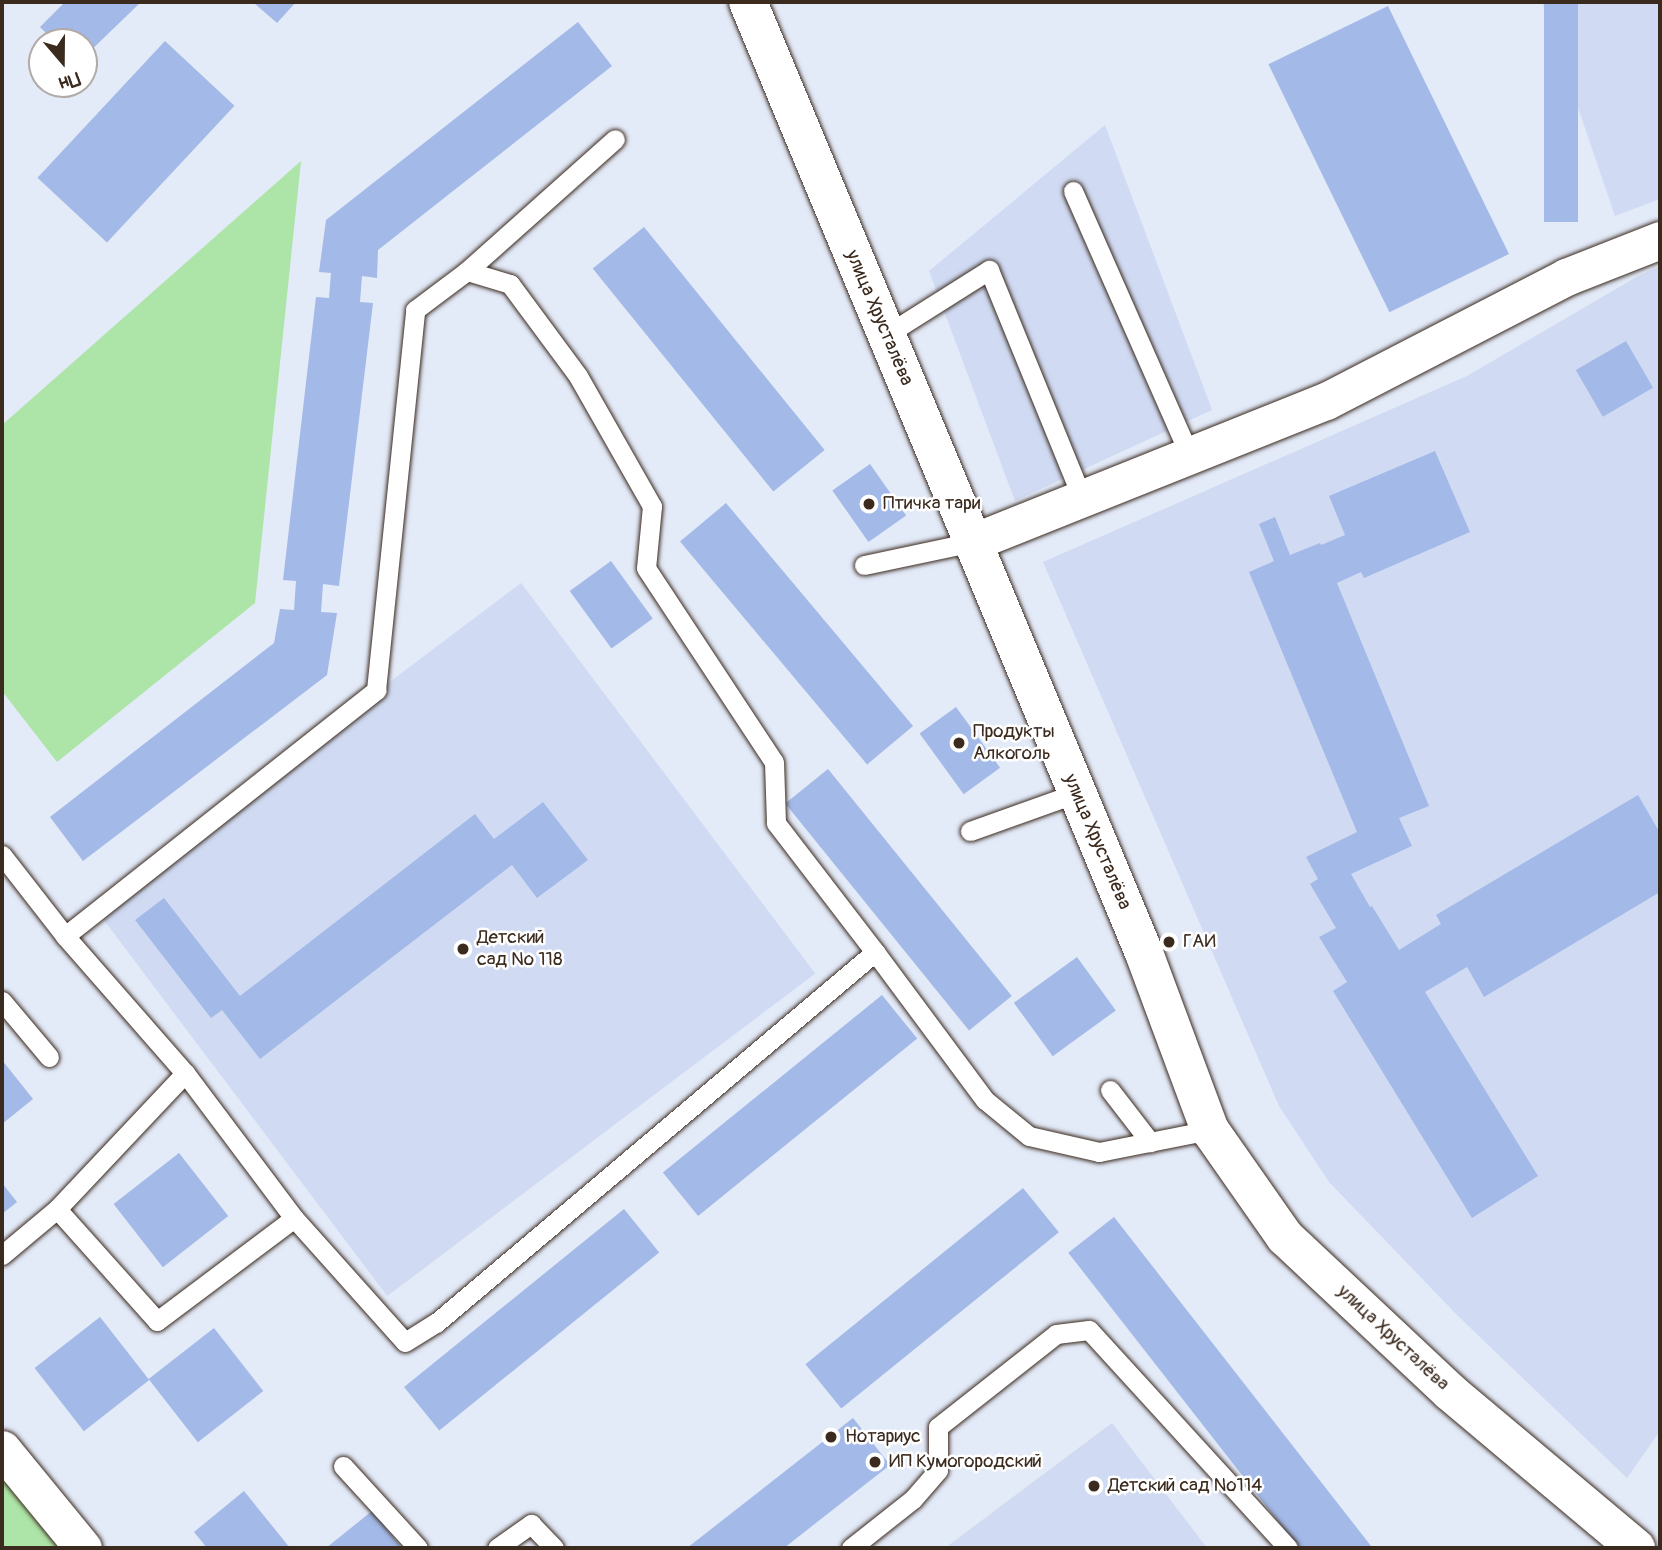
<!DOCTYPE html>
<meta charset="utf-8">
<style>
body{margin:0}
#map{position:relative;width:1662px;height:1550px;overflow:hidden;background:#e3eaf8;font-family:Pangolin,sans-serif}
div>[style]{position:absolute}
.built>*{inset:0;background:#d0dbf3;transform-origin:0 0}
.green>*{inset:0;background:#ade4a7}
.building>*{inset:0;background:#a3b9e7;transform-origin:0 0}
.roads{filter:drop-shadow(0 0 2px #3b2a1e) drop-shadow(0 0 2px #3b2a1e)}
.service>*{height:19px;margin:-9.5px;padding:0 9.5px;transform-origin:9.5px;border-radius:9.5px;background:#fff}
.minor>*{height:37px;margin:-18.5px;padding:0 18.5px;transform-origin:18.5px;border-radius:18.5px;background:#fff}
.secondary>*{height:38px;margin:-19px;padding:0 19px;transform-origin:19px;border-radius:19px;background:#fff}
.dots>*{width:19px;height:19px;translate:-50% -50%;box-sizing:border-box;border:4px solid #fff;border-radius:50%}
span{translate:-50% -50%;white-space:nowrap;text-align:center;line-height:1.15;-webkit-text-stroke:5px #fff;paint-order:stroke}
.street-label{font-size:19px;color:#3b2a1e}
.poi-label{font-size:19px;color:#3b2a1e}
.left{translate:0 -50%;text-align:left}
.frame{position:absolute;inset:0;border:4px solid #3b2a1e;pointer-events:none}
.north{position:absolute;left:28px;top:28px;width:70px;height:70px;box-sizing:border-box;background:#fff;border:2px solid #b1aaa5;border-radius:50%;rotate:160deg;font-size:19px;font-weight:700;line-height:28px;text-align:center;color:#3b2a1e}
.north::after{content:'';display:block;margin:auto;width:24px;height:32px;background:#3b2a1e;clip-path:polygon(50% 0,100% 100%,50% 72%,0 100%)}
</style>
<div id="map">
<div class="built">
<i style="clip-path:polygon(1542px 2px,1660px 2px,1660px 199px,1615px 216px)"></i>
<i style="clip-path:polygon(1105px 125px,1212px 410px,1015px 501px,929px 271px)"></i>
<i style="clip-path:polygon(1660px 266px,1660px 1431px,1627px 1478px,1458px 1316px,1329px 1182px,1279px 1106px,1043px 562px,1467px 376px,1638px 276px)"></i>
<i style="left:521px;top:583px;width:489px;height:536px;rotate:53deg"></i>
<i style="clip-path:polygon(1112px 1423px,1207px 1548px,945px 1548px)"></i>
</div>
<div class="green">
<i style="clip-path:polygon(301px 161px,255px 603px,57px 762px,2px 691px,2px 425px)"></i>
<i style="clip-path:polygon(2px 1473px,64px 1548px,2px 1548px)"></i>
</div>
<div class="building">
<i style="clip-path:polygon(65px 2px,141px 2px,84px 57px,84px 42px,55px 42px,40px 27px)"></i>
<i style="clip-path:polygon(253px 2px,296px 2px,277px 23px)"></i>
<i style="left:1544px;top:2px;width:34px;height:220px"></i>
<i style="left:1388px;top:6px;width:276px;height:133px;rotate:64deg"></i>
<i style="clip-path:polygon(578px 22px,612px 66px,378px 250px,377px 278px,362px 276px,360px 302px,373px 303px,339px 586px,323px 584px,321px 612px,337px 613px,327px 675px,83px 861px,50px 817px,274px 643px,280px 609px,294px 610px,296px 581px,283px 580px,316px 297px,329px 298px,331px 273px,319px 272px,326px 220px)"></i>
<i style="left:165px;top:41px;width:95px;height:187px;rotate:43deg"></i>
<i style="left:644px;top:227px;width:287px;height:66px;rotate:51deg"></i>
<i style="left:1626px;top:341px;width:54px;height:58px;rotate:60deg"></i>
<i style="clip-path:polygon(1435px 451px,1470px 532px,1364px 578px,1361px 572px,1337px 583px,1429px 806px,1399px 818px,1412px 846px,1351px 874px,1370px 907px,1372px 906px,1399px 950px,1441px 924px,1436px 915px,1638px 795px,1660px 833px,1660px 892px,1484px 997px,1467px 967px,1425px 992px,1538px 1176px,1472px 1218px,1333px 991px,1347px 982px,1319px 937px,1336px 928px,1310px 884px,1318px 879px,1306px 857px,1357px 832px,1249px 572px,1274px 561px,1259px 524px,1275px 517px,1290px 555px,1320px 543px,1321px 545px,1345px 535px,1329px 496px)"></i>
<i style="left:870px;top:464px;width:63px;height:46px;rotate:55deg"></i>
<i style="left:726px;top:503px;width:291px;height:60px;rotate:50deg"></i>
<i style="left:611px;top:561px;width:71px;height:51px;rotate:54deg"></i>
<i style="left:956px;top:707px;width:75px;height:45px;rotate:54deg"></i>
<i style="left:828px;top:769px;width:292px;height:55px;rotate:51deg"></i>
<i style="clip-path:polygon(543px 802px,588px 860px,537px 898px,512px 865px,260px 1059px,222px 1010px,211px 1018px,135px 920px,164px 898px,240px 996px,475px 814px,494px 839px)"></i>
<i style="left:1077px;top:957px;width:66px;height:78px;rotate:54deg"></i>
<i style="left:882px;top:995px;width:56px;height:282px;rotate:51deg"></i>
<i style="clip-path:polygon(2px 1060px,33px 1099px,2px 1124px)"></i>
<i style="left:179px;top:1153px;width:80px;height:83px;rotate:52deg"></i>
<i style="clip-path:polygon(2px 1183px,17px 1202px,2px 1214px)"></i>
<i style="left:1023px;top:1188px;width:57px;height:280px;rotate:51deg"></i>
<i style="left:624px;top:1209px;width:56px;height:283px;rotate:51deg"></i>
<i style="left:1114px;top:1217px;width:420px;height:58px;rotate:52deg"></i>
<i style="left:100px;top:1317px;width:80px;height:83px;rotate:52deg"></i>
<i style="left:214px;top:1328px;width:80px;height:83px;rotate:52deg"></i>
<i style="clip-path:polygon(853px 1418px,890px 1465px,784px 1548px,687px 1548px)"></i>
<i style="clip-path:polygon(244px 1491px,290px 1548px,207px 1548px,194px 1532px)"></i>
<i style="clip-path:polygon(372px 1511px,402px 1548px,326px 1548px)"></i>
</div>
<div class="roads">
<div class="service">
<i style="left:1073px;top:191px;width:290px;rotate:66.2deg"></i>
<i style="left:467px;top:271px;width:198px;rotate:-41.7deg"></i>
<i style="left:886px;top:335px;width:122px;rotate:-32.3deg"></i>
<i style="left:989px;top:270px;width:248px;rotate:67.8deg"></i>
<i style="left:864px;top:565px;width:111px;rotate:-11.9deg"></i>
<i style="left:970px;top:831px;width:114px;rotate:-19.6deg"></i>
<i style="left:2px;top:855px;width:103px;rotate:52.1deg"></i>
<i style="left:65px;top:936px;width:182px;rotate:48.8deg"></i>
<i style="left:65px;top:936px;width:397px;rotate:-38.3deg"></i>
<i style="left:376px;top:690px;width:382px;rotate:-84.1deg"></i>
<i style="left:415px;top:310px;width:65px;rotate:-36.9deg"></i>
<i style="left:467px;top:271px;width:45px;rotate:16.8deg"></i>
<i style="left:510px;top:284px;width:114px;rotate:53.5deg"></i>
<i style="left:578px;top:376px;width:150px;rotate:60.4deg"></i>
<i style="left:652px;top:506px;width:62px;rotate:95.5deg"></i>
<i style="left:646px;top:568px;width:232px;rotate:56.6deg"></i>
<i style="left:774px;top:762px;width:61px;rotate:88.1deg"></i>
<i style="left:776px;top:823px;width:163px;rotate:52.5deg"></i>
<i style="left:2px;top:1001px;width:73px;rotate:50deg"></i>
<i style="left:1110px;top:1090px;width:66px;rotate:52.4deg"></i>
<i style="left:57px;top:1209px;width:150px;rotate:48.2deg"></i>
<i style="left:157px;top:1321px;width:171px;rotate:-36.9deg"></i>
<i style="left:2px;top:1255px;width:72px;rotate:-39.9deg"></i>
<i style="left:57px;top:1209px;width:187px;rotate:-46.7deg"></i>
<i style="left:185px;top:1073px;width:181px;rotate:53.1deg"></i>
<i style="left:294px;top:1218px;width:166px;rotate:48.2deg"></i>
<i style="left:405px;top:1342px;width:36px;rotate:-32deg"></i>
<i style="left:436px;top:1323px;width:575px;rotate:-40.2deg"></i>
<i style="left:875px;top:952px;width:184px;rotate:53.4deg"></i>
<i style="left:985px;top:1100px;width:57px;rotate:39.3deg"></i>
<i style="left:1029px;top:1136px;width:72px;rotate:12.9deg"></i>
<i style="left:1099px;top:1152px;width:113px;rotate:-11.2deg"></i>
<i style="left:343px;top:1466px;width:111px;rotate:47.6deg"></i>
<i style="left:497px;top:1548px;width:42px;rotate:-35.2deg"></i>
<i style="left:531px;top:1524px;width:33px;rotate:46deg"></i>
<i style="left:851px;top:1548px;width:79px;rotate:-38.3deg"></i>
<i style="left:913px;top:1499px;width:38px;rotate:-49deg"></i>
<i style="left:938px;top:1470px;width:43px;rotate:-90deg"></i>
<i style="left:938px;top:1427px;width:150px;rotate:-38.2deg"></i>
<i style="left:1056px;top:1334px;width:33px;rotate:-7deg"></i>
<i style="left:1089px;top:1330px;width:295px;rotate:47.6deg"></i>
</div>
<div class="minor">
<i style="left:973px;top:542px;width:380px;rotate:-21.8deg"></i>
<i style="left:1326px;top:401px;width:270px;rotate:-27.3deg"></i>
<i style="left:1566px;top:277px;width:101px;rotate:-21.5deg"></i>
<i style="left:2px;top:1449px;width:128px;rotate:50.7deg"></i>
</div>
<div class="secondary">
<i style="left:748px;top:2px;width:1030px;rotate:67.39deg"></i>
<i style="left:1144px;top:953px;width:189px;rotate:69.6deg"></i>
<i style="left:1210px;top:1130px;width:131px;rotate:55deg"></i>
<i style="left:1285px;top:1237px;width:226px;rotate:43.2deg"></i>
<i style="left:1450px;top:1392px;width:243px;rotate:40deg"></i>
</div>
</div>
<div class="dots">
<i style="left:869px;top:504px;background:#3b2a1e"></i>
<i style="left:959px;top:743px;background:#3b2a1e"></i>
<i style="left:1169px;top:942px;background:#3b2a1e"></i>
<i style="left:463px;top:949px;background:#3b2a1e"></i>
<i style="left:831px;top:1437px;background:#3b2a1e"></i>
<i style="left:875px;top:1462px;background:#3b2a1e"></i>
<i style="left:1094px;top:1486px;background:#3b2a1e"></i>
</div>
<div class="street-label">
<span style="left:879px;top:318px;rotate:67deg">улица Хрусталёва</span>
<span style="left:1097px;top:842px;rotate:67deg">улица Хрусталёва</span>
<span style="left:1393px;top:1338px;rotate:43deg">улица Хрусталёва</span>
</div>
<div class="poi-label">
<span class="left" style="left:883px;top:504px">Птичка тари</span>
<span class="left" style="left:973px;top:743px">Продукты<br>Алкоголь</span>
<span class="left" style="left:477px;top:949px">Детский<br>сад № 118</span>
<span class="left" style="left:1183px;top:942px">ГАИ</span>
<span class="left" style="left:845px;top:1437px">Нотариус</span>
<span class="left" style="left:889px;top:1462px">ИП Кумогородский</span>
<span class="left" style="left:1108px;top:1486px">Детский сад №114</span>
</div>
<div class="frame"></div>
<div class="north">Пн</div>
</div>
